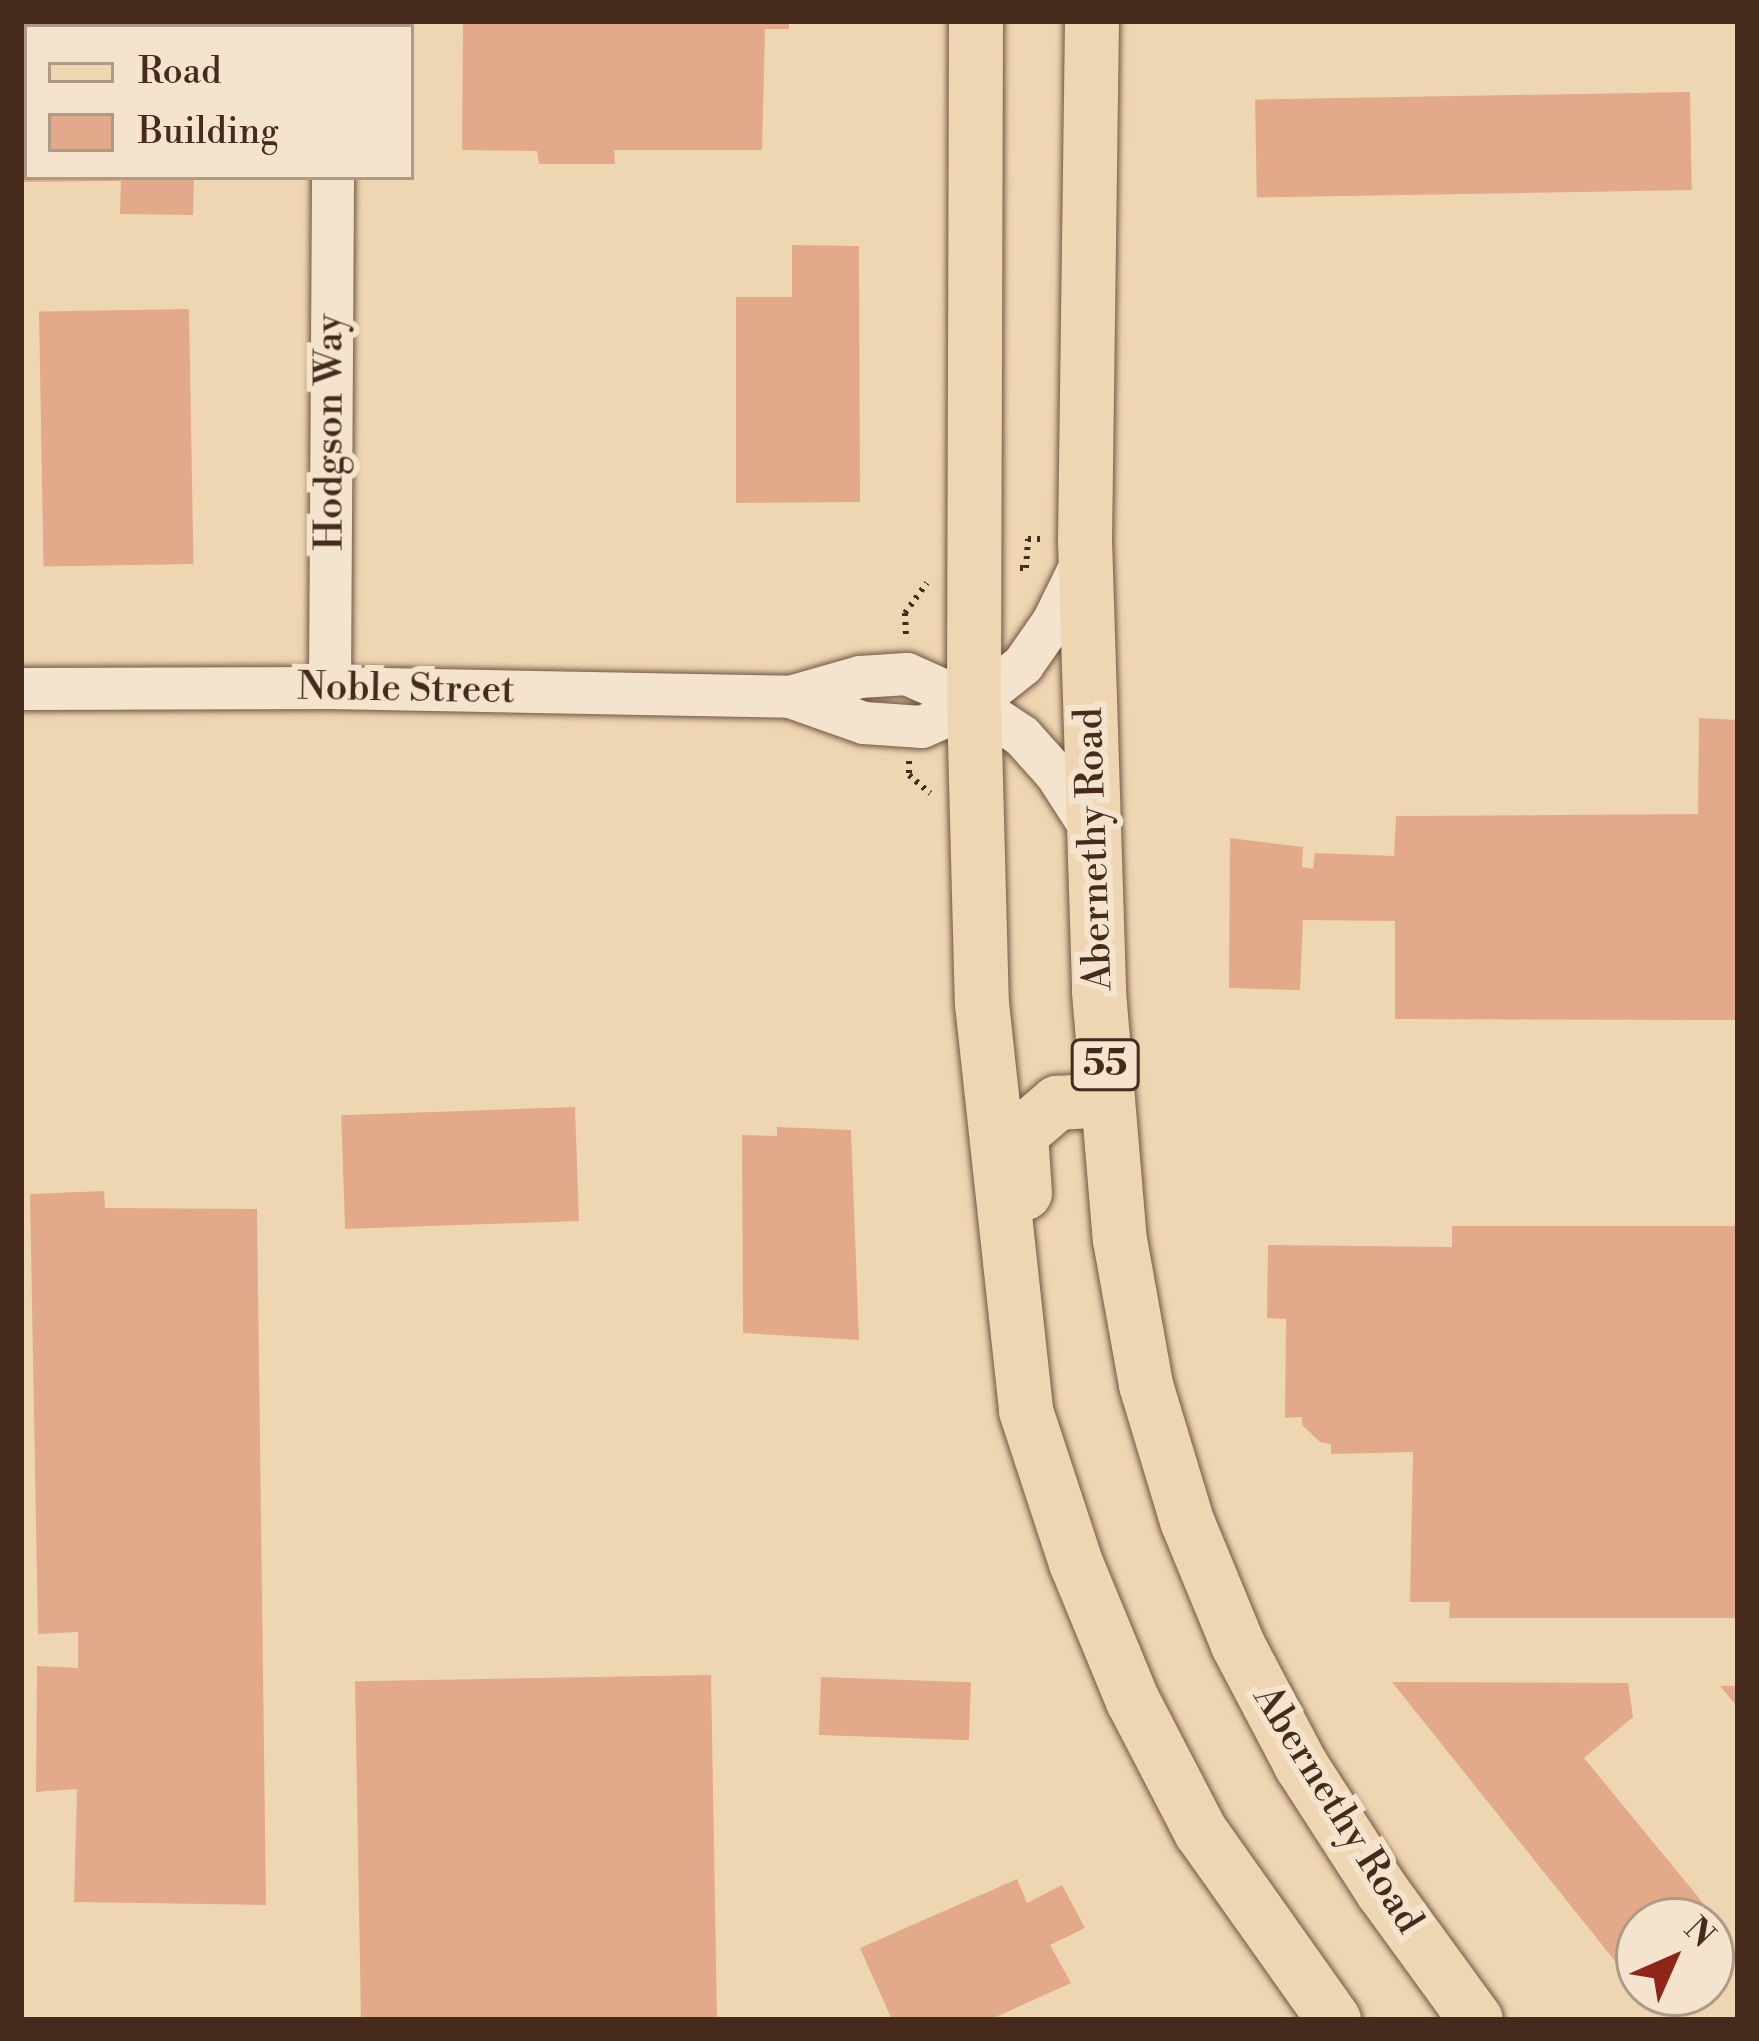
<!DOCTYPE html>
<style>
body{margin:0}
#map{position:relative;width:1759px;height:2041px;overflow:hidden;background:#efd6b2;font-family:"Libre Bodoni",serif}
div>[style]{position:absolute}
.building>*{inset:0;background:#e2aa8b;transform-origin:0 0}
.path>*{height:6px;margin-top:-3px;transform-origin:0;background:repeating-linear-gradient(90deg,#462b1c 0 3px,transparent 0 9px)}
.roads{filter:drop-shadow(0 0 3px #705642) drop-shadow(0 0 3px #705642)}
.minor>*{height:42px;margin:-21px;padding:0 21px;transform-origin:21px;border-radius:21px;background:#f5e4cd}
.major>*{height:54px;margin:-27px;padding:0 27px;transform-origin:27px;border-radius:27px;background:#efd6b2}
span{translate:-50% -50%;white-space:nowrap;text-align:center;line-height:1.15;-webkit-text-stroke:12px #f5e4cd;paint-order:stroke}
.shield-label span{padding:3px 9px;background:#f5e4cd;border:3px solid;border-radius:9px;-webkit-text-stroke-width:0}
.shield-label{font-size:36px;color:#462b1c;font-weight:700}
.street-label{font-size:39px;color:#462b1c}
.frame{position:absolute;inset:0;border:24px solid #462b1c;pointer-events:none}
.legend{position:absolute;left:24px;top:24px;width:390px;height:156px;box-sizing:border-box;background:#f5e4cd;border:3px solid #af9a86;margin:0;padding:15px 21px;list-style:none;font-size:36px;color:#462b1c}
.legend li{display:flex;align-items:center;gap:24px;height:60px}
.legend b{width:60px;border:3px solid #af9a86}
.north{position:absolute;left:1615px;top:1897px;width:120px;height:120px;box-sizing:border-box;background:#f5e4cd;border:3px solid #af9a86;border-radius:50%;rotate:45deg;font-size:33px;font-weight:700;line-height:48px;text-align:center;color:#462b1c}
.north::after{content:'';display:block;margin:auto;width:42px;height:54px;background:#8f2418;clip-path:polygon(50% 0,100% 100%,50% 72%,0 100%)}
</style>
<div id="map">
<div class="building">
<i style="clip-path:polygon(21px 21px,90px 21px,90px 27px,27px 27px,27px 177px,194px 177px,193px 215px,120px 214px,121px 181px,21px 182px)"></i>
<i style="left:121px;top:21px;width:76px;height:6px"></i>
<i style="clip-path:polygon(463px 21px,789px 21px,789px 29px,765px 29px,762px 150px,614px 150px,615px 164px,539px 164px,537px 151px,462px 150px)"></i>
<i style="left:1690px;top:92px;width:98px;height:435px;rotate:89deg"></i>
<i style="clip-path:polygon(792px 245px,859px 246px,860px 502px,736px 503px,736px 297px,792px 297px)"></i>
<i style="left:189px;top:309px;width:255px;height:150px;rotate:89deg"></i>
<i style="clip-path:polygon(1699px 718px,1738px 720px,1738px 1020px,1395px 1019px,1395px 921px,1303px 920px,1300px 990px,1229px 988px,1230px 838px,1303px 847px,1302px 867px,1313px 869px,1315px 853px,1394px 856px,1396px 816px,1698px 814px)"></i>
<i style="left:575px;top:1107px;width:114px;height:234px;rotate:88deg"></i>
<i style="clip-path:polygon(777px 1127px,851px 1130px,859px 1340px,743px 1333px,742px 1135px,777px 1136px)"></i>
<i style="clip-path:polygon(104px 1191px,105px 1208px,257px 1209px,266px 1905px,74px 1902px,77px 1789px,36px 1792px,37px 1666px,78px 1668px,78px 1632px,38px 1634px,30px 1194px)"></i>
<i style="clip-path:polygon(1452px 1226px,1738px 1226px,1738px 1618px,1449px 1618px,1450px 1602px,1410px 1602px,1413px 1452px,1331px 1454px,1331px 1444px,1320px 1442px,1302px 1425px,1302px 1417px,1285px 1418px,1286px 1319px,1267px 1318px,1268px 1245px,1452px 1247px)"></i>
<i style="left:711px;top:1675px;width:345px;height:356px;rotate:89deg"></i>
<i style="left:821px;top:1677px;width:150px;height:58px;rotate:2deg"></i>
<i style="clip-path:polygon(1392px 1682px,1628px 1683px,1633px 1717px,1584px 1758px,1731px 1937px,1711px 1953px,1711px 1921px,1639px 1921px,1639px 1991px)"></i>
<i style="clip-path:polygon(1720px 1686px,1738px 1686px,1738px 1708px)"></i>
<i style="clip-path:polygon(1017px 1879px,1027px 1903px,1062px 1885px,1085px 1928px,1050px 1945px,1071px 1983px,989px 2020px,892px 2020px,860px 1948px)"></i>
</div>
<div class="path">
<i style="left:1020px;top:568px;width:6px"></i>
<i style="left:1026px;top:568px;width:29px;rotate:-86deg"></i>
<i style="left:1028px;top:539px;width:13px"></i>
<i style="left:906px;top:634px;width:21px;rotate:-93deg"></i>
<i style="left:905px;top:613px;width:37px;rotate:-54deg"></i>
<i style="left:909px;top:761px;width:14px;rotate:90deg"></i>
<i style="left:909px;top:775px;width:28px;rotate:41deg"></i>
</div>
<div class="roads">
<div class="minor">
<i style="left:333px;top:27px;width:6px;rotate:-90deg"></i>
<i style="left:330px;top:688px;width:511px;rotate:-89.66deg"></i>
<i style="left:21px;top:689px;width:309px;rotate:-0.2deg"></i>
<i style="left:330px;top:688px;width:460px;rotate:1.1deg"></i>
<i style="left:790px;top:697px;width:73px;rotate:-15.9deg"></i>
<i style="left:860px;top:677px;width:47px;rotate:-3.7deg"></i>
<i style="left:907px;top:674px;width:73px;rotate:24.1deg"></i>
<i style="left:974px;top:704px;width:58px;rotate:33.7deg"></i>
<i style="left:1022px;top:736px;width:51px;rotate:48.2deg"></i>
<i style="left:1056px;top:774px;width:70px;rotate:57.2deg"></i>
<i style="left:790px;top:697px;width:78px;rotate:19.4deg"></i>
<i style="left:864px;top:723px;width:58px;rotate:3.9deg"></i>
<i style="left:922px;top:727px;width:57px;rotate:-23.9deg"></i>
<i style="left:974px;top:704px;width:63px;rotate:-38.5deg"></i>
<i style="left:1023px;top:665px;width:52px;rotate:-55.1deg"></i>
<i style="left:1053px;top:622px;width:72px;rotate:-63.8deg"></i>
</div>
<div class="major">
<i style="left:976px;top:21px;width:683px;rotate:90.17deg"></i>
<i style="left:974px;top:704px;width:300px;rotate:88.5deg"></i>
<i style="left:982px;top:1004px;width:409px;rotate:83.8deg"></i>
<i style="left:1026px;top:1411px;width:160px;rotate:71.8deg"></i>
<i style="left:1076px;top:1563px;width:149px;rotate:67.6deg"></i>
<i style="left:1133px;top:1701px;width:148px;rotate:62.6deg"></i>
<i style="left:1201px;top:1832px;width:230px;rotate:54.7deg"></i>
<i style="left:1092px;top:21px;width:519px;rotate:90.77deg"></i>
<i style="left:1085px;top:540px;width:452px;rotate:88.2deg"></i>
<i style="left:1099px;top:992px;width:249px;rotate:85.2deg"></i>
<i style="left:1120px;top:1240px;width:147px;rotate:79.8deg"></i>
<i style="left:1146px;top:1385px;width:142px;rotate:73.2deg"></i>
<i style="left:1187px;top:1521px;width:134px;rotate:67.6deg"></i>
<i style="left:1238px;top:1645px;width:136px;rotate:62.3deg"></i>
<i style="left:1301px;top:1765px;width:151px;rotate:57.2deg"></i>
<i style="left:1383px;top:1892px;width:158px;rotate:54deg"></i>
<i style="left:1025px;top:1193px;width:59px;rotate:-93.9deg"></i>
<i style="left:1021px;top:1134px;width:48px;rotate:-40.7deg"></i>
<i style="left:1057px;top:1103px;width:51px;rotate:-3.4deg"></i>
</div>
</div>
<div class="shield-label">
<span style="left:1105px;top:1065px">55</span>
</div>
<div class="street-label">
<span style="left:331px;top:432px;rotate:-90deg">Hodgson Way</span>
<span style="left:406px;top:690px;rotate:1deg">Noble Street</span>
<span style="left:1095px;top:849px;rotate:-92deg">Abernethy Road</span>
<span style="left:1337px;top:1810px;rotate:58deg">Abernethy Road</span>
</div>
<div class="frame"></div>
<ul class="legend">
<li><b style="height:15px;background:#efd6b2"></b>Road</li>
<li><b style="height:33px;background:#e2aa8b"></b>Building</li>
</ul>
<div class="north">N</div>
</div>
